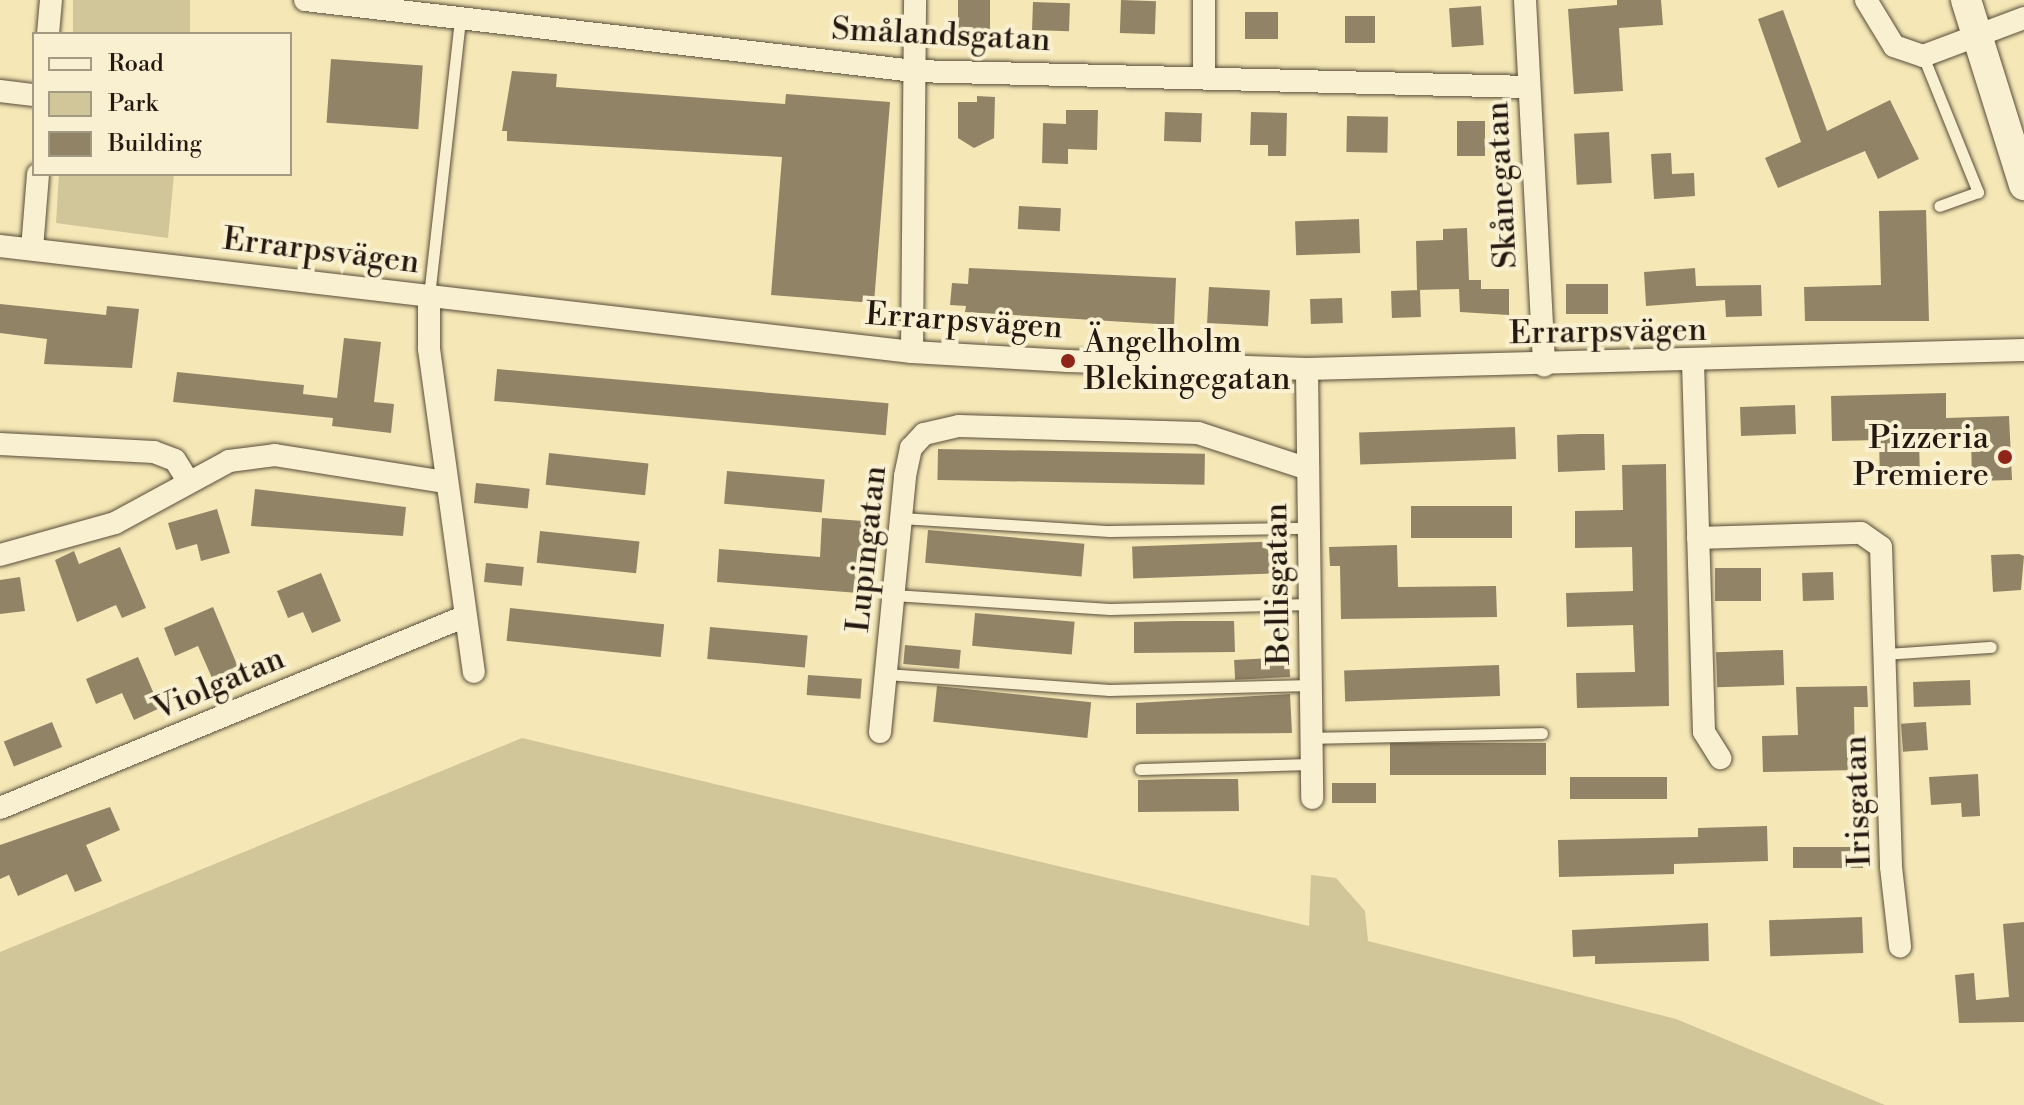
<!DOCTYPE html>
<meta charset="utf-8">
<style>
body{margin:0}
#map{position:relative;width:2024px;height:1105px;overflow:hidden;background:#f5e8b6;font-family:"Libre Bodoni",serif}
div>[style]{position:absolute}
.green>*{inset:0;background:#d1c59a;transform-origin:0 0}
.building>*{inset:0;background:#918466;transform-origin:0 0}
.roads{filter:drop-shadow(0 0 2px #584c3a) drop-shadow(0 0 2px #584c3a)}
.lane>*{height:11px;margin:-5.5px;padding:0 5.5px;transform-origin:5.5px;border-radius:5.5px;background:#f8f0d0}
.street>*{height:22px;margin:-11px;padding:0 11px;transform-origin:11px;border-radius:11px;background:#f8f0d0}
.secondary>*{height:30px;margin:-15px;padding:0 15px;transform-origin:15px;border-radius:15px;background:#f8f0d0}
.dots>*{width:22px;height:22px;translate:-50% -50%;box-sizing:border-box;border:4px solid #f8f0d0;border-radius:50%}
span{translate:-50% -50%;white-space:nowrap;text-align:center;line-height:1.15;-webkit-text-stroke:8px #f8f0d0;paint-order:stroke}
.street-label{font-size:32px;color:#241810}
.poi-label{font-size:32px;color:#241810}
.left{translate:0 -50%;text-align:left}
.right{translate:-100% -50%;text-align:right}
.legend{position:absolute;left:32px;top:32px;width:260px;height:144px;box-sizing:border-box;background:#f8f0d0;border:2px solid #a39a83;margin:0;padding:10px 14px;list-style:none;font-size:24px;color:#241810}
.legend li{display:flex;align-items:center;gap:16px;height:40px}
.legend b{width:40px;border:2px solid #a39a83}
</style>
<div id="map">
<div class="green">
<i style="left:73px;top:0;width:117px;height:34px"></i>
<i style="clip-path:polygon(59px 174px,174px 174px,168px 238px,56px 223px)"></i>
<i style="clip-path:polygon(522px 738px,1309px 926px,1311px 875px,1336px 878px,1365px 911px,1368px 941px,1676px 1019px,1885px 1105px,0 1105px,0 952px)"></i>
</div>
<div class="building">
<i style="left:958px;top:0;width:32px;height:29px"></i>
<i style="left:1121px;top:0;width:35px;height:33px;rotate:2deg"></i>
<i style="clip-path:polygon(1617px 0,1661px 0,1663px 25px,1619px 28px,1623px 91px,1574px 94px,1568px 9px,1617px 5px)"></i>
<i style="left:1033px;top:2px;width:37px;height:28px;rotate:2deg"></i>
<i style="left:1481px;top:6px;width:39px;height:32px;rotate:86deg"></i>
<i style="clip-path:polygon(1783px 10px,1827px 131px,1890px 100px,1919px 159px,1878px 179px,1865px 151px,1778px 188px,1765px 158px,1801px 142px,1758px 19px)"></i>
<i style="left:1245px;top:12px;width:33px;height:27px"></i>
<i style="left:1345px;top:16px;width:30px;height:27px"></i>
<i style="left:331px;top:59px;width:92px;height:64px;rotate:4deg"></i>
<i style="clip-path:polygon(512px 71px,557px 74px,556px 87px,785px 104px,786px 94px,890px 102px,874px 303px,771px 295px,782px 157px,507px 141px,507px 131px,502px 131px)"></i>
<i style="clip-path:polygon(977px 96px,995px 97px,994px 138px,974px 148px,958px 138px,958px 102px,977px 102px)"></i>
<i style="clip-path:polygon(1066px 110px,1098px 110px,1097px 150px,1068px 149px,1068px 164px,1042px 163px,1043px 123px,1066px 124px)"></i>
<i style="left:1165px;top:112px;width:37px;height:29px;rotate:2deg"></i>
<i style="clip-path:polygon(1251px 112px,1287px 113px,1286px 156px,1268px 156px,1268px 145px,1250px 145px)"></i>
<i style="left:1347px;top:116px;width:41px;height:36px;rotate:1deg"></i>
<i style="left:1457px;top:121px;width:28px;height:35px"></i>
<i style="left:1609px;top:132px;width:51px;height:35px;rotate:87deg"></i>
<i style="clip-path:polygon(1671px 153px,1672px 174px,1694px 173px,1695px 196px,1654px 199px,1651px 154px)"></i>
<i style="left:1019px;top:206px;width:42px;height:23px;rotate:3deg"></i>
<i style="clip-path:polygon(1926px 210px,1929px 321px,1805px 321px,1804px 287px,1881px 285px,1879px 211px)"></i>
<i style="left:1359px;top:219px;width:34px;height:64px;rotate:88deg"></i>
<i style="clip-path:polygon(1467px 228px,1469px 280px,1481px 280px,1481px 289px,1509px 289px,1509px 315px,1460px 312px,1459px 289px,1417px 290px,1416px 241px,1443px 240px,1443px 229px)"></i>
<i style="clip-path:polygon(969px 268px,1176px 278px,1174px 325px,965px 312px,966px 306px,950px 305px,952px 283px,968px 284px)"></i>
<i style="clip-path:polygon(1695px 268px,1696px 286px,1761px 285px,1762px 316px,1726px 317px,1725px 300px,1646px 306px,1644px 272px)"></i>
<i style="left:1566px;top:284px;width:42px;height:30px"></i>
<i style="left:1209px;top:287px;width:61px;height:36px;rotate:3deg"></i>
<i style="left:1420px;top:290px;width:27px;height:29px;rotate:88deg"></i>
<i style="left:1342px;top:298px;width:25px;height:32px;rotate:88deg"></i>
<i style="clip-path:polygon(0 304px,106px 315px,107px 306px,139px 309px,132px 368px,44px 364px,47px 339px,0 333px)"></i>
<i style="clip-path:polygon(344px 338px,381px 342px,374px 402px,394px 404px,391px 433px,332px 426px,333px 418px,173px 402px,177px 372px,304px 385px,303px 394px,337px 398px)"></i>
<i style="left:497px;top:369px;width:393px;height:32px;rotate:5deg"></i>
<i style="clip-path:polygon(1946px 393px,1946px 418px,2009px 416px,2012px 480px,1972px 481px,1971px 437px,1919px 439px,1920px 479px,1880px 480px,1879px 440px,1832px 441px,1831px 396px)"></i>
<i style="left:1795px;top:405px;width:29px;height:55px;rotate:88deg"></i>
<i style="left:1515px;top:427px;width:32px;height:156px;rotate:88deg"></i>
<i style="clip-path:polygon(1580px 434px,1604px 434px,1605px 470px,1558px 472px,1557px 435px)"></i>
<i style="left:938px;top:449px;width:267px;height:31px;rotate:1deg"></i>
<i style="left:549px;top:453px;width:100px;height:32px;rotate:6deg"></i>
<i style="clip-path:polygon(1666px 464px,1669px 706px,1577px 708px,1576px 673px,1635px 672px,1633px 625px,1567px 627px,1566px 593px,1633px 591px,1632px 547px,1575px 548px,1575px 511px,1623px 510px,1622px 465px)"></i>
<i style="left:727px;top:471px;width:98px;height:33px;rotate:5deg"></i>
<i style="left:476px;top:483px;width:54px;height:20px;rotate:6deg"></i>
<i style="clip-path:polygon(255px 489px,406px 507px,403px 536px,251px 526px)"></i>
<i style="left:1512px;top:506px;width:32px;height:101px;rotate:90deg"></i>
<i style="clip-path:polygon(217px 509px,230px 553px,201px 561px,197px 544px,176px 550px,168px 523px)"></i>
<i style="clip-path:polygon(822px 518px,877px 522px,871px 594px,717px 582px,719px 549px,820px 557px)"></i>
<i style="left:928px;top:530px;width:157px;height:33px;rotate:5deg"></i>
<i style="left:540px;top:531px;width:100px;height:32px;rotate:6deg"></i>
<i style="left:1288px;top:541px;width:32px;height:156px;rotate:88deg"></i>
<i style="clip-path:polygon(1397px 545px,1398px 587px,1496px 586px,1497px 617px,1341px 619px,1340px 566px,1330px 566px,1329px 547px)"></i>
<i style="clip-path:polygon(120px 547px,146px 608px,122px 618px,116px 605px,77px 622px,55px 560px,74px 551px,79px 564px)"></i>
<i style="clip-path:polygon(2019px 554px,2024px 556px,2021px 590px,1993px 592px,1991px 555px)"></i>
<i style="left:486px;top:563px;width:38px;height:19px;rotate:6deg"></i>
<i style="left:1761px;top:568px;width:33px;height:46px;rotate:90deg"></i>
<i style="left:1833px;top:572px;width:28px;height:31px;rotate:88deg"></i>
<i style="clip-path:polygon(321px 573px,341px 621px,312px 633px,303px 612px,288px 618px,277px 591px)"></i>
<i style="clip-path:polygon(20px 577px,25px 611px,0 614px,0 580px)"></i>
<i style="clip-path:polygon(213px 607px,238px 667px,212px 678px,198px 646px,175px 656px,164px 628px)"></i>
<i style="left:510px;top:608px;width:155px;height:33px;rotate:6deg"></i>
<i style="left:975px;top:613px;width:100px;height:33px;rotate:5deg"></i>
<i style="clip-path:polygon(1177px 621px,1234px 621px,1235px 652px,1134px 653px,1134px 622px)"></i>
<i style="left:710px;top:627px;width:98px;height:32px;rotate:5deg"></i>
<i style="left:905px;top:645px;width:56px;height:19px;rotate:5deg"></i>
<i style="left:1783px;top:650px;width:35px;height:67px;rotate:88deg"></i>
<i style="clip-path:polygon(138px 657px,160px 708px,134px 720px,122px 693px,96px 704px,86px 679px)"></i>
<i style="left:1289px;top:657px;width:20px;height:55px;rotate:87deg"></i>
<i style="left:1499px;top:665px;width:31px;height:155px;rotate:88deg"></i>
<i style="left:808px;top:675px;width:54px;height:20px;rotate:4deg"></i>
<i style="left:1970px;top:680px;width:25px;height:57px;rotate:88deg"></i>
<i style="left:937px;top:686px;width:155px;height:36px;rotate:6deg"></i>
<i style="clip-path:polygon(1867px 686px,1868px 707px,1854px 707px,1855px 770px,1763px 772px,1762px 736px,1798px 735px,1796px 687px)"></i>
<i style="clip-path:polygon(1290px 694px,1292px 733px,1136px 734px,1136px 703px)"></i>
<i style="left:52px;top:722px;width:27px;height:52px;rotate:68deg"></i>
<i style="left:1926px;top:722px;width:28px;height:25px;rotate:86deg"></i>
<i style="left:1546px;top:743px;width:32px;height:156px;rotate:90deg"></i>
<i style="clip-path:polygon(1978px 774px,1980px 816px,1962px 817px,1961px 803px,1931px 805px,1929px 777px)"></i>
<i style="left:1667px;top:777px;width:22px;height:97px;rotate:90deg"></i>
<i style="clip-path:polygon(1181px 779px,1238px 779px,1239px 811px,1138px 812px,1138px 780px)"></i>
<i style="left:1376px;top:783px;width:20px;height:44px;rotate:90deg"></i>
<i style="clip-path:polygon(110px 807px,120px 830px,86px 845px,102px 881px,75px 892px,67px 874px,18px 896px,9px 875px,0 879px,0 845px)"></i>
<i style="clip-path:polygon(1767px 826px,1768px 861px,1674px 864px,1674px 874px,1559px 877px,1558px 840px,1698px 837px,1698px 828px)"></i>
<i style="left:1863px;top:847px;width:21px;height:70px;rotate:90deg"></i>
<i style="left:1862px;top:917px;width:36px;height:93px;rotate:88deg"></i>
<i style="clip-path:polygon(2024px 922px,2024px 1022px,1959px 1023px,1955px 975px,1974px 973px,1976px 1000px,2009px 997px,2003px 924px)"></i>
<i style="clip-path:polygon(1708px 923px,1709px 961px,1595px 964px,1595px 956px,1573px 957px,1572px 930px)"></i>
</div>
<div class="roads">
<div class="lane">
<i style="left:1923px;top:56px;width:147px;rotate:68deg"></i>
<i style="left:1978px;top:192px;width:41px;rotate:160.3deg"></i>
<i style="left:429px;top:296px;width:280px;rotate:-83.6deg"></i>
<i style="left:901px;top:518px;width:209px;rotate:3.6deg"></i>
<i style="left:1110px;top:531px;width:199px;rotate:-0.9deg"></i>
<i style="left:893px;top:595px;width:217px;rotate:3.7deg"></i>
<i style="left:1110px;top:609px;width:200px;rotate:-1.4deg"></i>
<i style="left:1885px;top:654px;width:106px;rotate:-3.8deg"></i>
<i style="left:886px;top:674px;width:224px;rotate:4.1deg"></i>
<i style="left:1109px;top:690px;width:202px;rotate:-1.4deg"></i>
<i style="left:1311px;top:738px;width:231px;rotate:-1.2deg"></i>
<i style="left:1140px;top:769px;width:172px;rotate:-1.7deg"></i>
</div>
<div class="street">
<i style="left:305px;top:0;width:613px;rotate:6.65deg"></i>
<i style="left:914px;top:71px;width:615px;rotate:1.49deg"></i>
<i style="left:1204px;top:0;width:77px;rotate:90deg"></i>
<i style="left:1525px;top:0;width:366px;rotate:87deg"></i>
<i style="left:1866px;top:0;width:54px;rotate:58.7deg"></i>
<i style="left:1894px;top:46px;width:31px;rotate:19deg"></i>
<i style="left:1923px;top:56px;width:108px;rotate:-20.6deg"></i>
<i style="left:48px;top:34px;width:34px;rotate:-85deg"></i>
<i style="left:0;top:91px;width:34px;rotate:7deg"></i>
<i style="left:0;top:246px;width:918px;rotate:6.63deg"></i>
<i style="left:912px;top:352px;width:156px;rotate:3.3deg"></i>
<i style="left:1068px;top:361px;width:239px;rotate:1.9deg"></i>
<i style="left:1307px;top:369px;width:717px;rotate:-1.52deg"></i>
<i style="left:32px;top:249px;width:75px;rotate:-85.4deg"></i>
<i style="left:429px;top:296px;width:53px;rotate:90deg"></i>
<i style="left:429px;top:349px;width:326px;rotate:82.1deg"></i>
<i style="left:912px;top:352px;width:352px;rotate:-89.5deg"></i>
<i style="left:1693px;top:362px;width:370px;rotate:88.3deg"></i>
<i style="left:1704px;top:732px;width:31px;rotate:58deg"></i>
<i style="left:1307px;top:369px;width:429px;rotate:89.3deg"></i>
<i style="left:0;top:444px;width:154px;rotate:3deg"></i>
<i style="left:154px;top:452px;width:22px;rotate:21deg"></i>
<i style="left:175px;top:460px;width:26px;rotate:58deg"></i>
<i style="left:1698px;top:538px;width:163px;rotate:-1.8deg"></i>
<i style="left:1861px;top:533px;width:24px;rotate:35deg"></i>
<i style="left:1881px;top:547px;width:320px;rotate:88.2deg"></i>
<i style="left:1891px;top:867px;width:80px;rotate:83.5deg"></i>
<i style="left:0;top:555px;width:119px;rotate:-15.5deg"></i>
<i style="left:115px;top:523px;width:130px;rotate:-28.5deg"></i>
<i style="left:229px;top:461px;width:46px;rotate:-7.4deg"></i>
<i style="left:275px;top:455px;width:173px;rotate:9deg"></i>
<i style="left:880px;top:732px;width:257px;rotate:-84.4deg"></i>
<i style="left:905px;top:476px;width:29px;rotate:-78deg"></i>
<i style="left:911px;top:448px;width:19px;rotate:-47deg"></i>
<i style="left:924px;top:434px;width:36px;rotate:-13deg"></i>
<i style="left:959px;top:426px;width:239px;rotate:1.7deg"></i>
<i style="left:1198px;top:433px;width:116px;rotate:18.1deg"></i>
<i style="left:0;top:808px;width:500px;rotate:-22.4deg"></i>
</div>
<div class="secondary">
<i style="left:1966px;top:0;width:194px;rotate:72.6deg"></i>
</div>
</div>
<div class="dots">
<i style="left:1068px;top:361px;background:#8f2418"></i>
<i style="left:2005px;top:457px;background:#8f2418"></i>
</div>
<div class="street-label">
<span style="left:941px;top:35px;rotate:3deg">Smålandsgatan</span>
<span style="left:1502px;top:185px;rotate:-93deg">Skånegatan</span>
<span style="left:321px;top:251px;rotate:7deg">Errarpsvägen</span>
<span style="left:964px;top:321px;rotate:4deg">Errarpsvägen</span>
<span style="left:1608px;top:332px;rotate:-1deg">Errarpsvägen</span>
<span style="left:867px;top:549px;rotate:-84deg">Lupingatan</span>
<span style="left:1278px;top:584px;rotate:-91deg">Bellisgatan</span>
<span style="left:219px;top:684px;rotate:-23deg">Violgatan</span>
<span style="left:1858px;top:801px;rotate:-92deg">Irisgatan</span>
</div>
<div class="poi-label">
<span class="left" style="left:1084px;top:361px">Ängelholm<br>Blekingegatan</span>
<span class="right" style="left:1989px;top:457px">Pizzeria<br>Premiere</span>
</div>
<ul class="legend">
<li><b style="height:10px;background:#f8f0d0"></b>Road</li>
<li><b style="height:22px;background:#d1c59a"></b>Park</li>
<li><b style="height:22px;background:#918466"></b>Building</li>
</ul>
</div>
